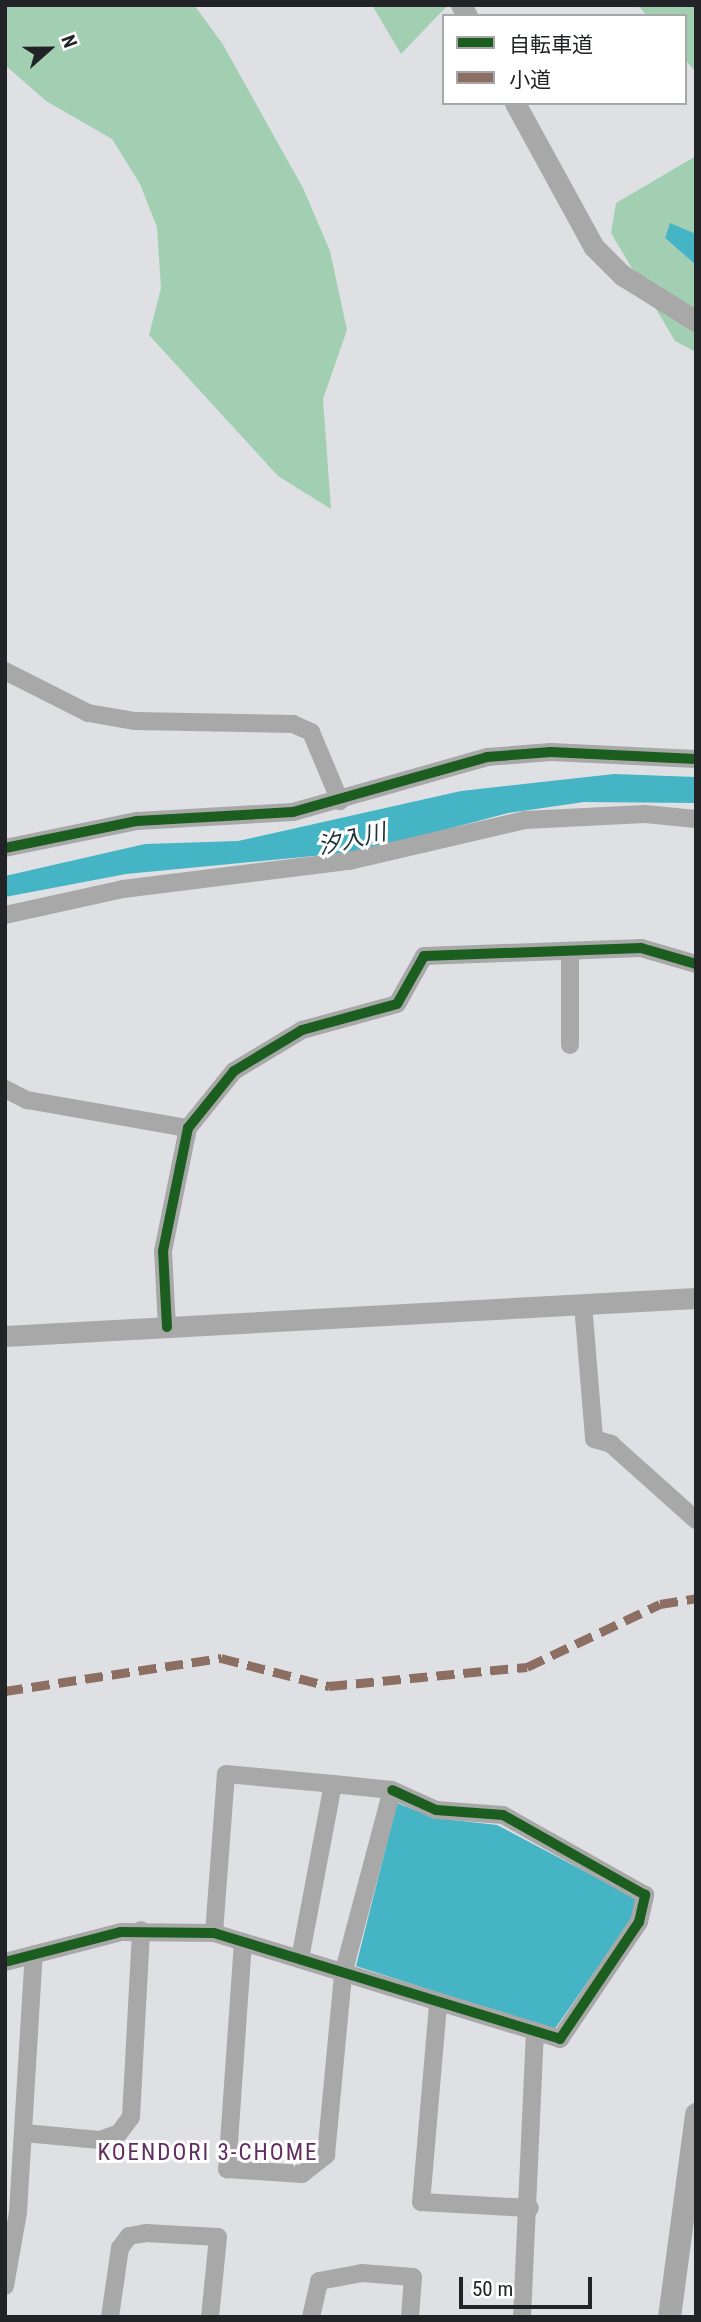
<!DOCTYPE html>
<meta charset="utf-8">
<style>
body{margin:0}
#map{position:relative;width:701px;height:2322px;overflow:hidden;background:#dee0e4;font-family:"Roboto Condensed","Noto Sans JP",sans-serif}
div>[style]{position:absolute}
.forest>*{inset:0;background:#a2cfb2}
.water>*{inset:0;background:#45b4c4}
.minor>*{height:18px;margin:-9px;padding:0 9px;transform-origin:9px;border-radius:9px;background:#a8a8a8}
.tertiary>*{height:21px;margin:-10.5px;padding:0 10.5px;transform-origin:10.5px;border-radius:10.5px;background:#a8a8a8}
.secondary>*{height:23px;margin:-11.5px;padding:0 11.5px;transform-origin:11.5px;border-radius:11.5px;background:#a7a7a8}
.quiet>*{height:9px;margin-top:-4.5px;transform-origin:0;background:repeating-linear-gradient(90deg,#8d6e63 0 18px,transparent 0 27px)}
.cycleway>*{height:10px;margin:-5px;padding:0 5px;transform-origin:5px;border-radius:5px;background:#1b5e20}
span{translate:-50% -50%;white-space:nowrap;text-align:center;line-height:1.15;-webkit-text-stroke:6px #fff;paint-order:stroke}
.water-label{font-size:23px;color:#1f353a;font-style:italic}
.neighbourhood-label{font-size:23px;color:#602f61;letter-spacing:2px}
.frame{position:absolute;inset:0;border:7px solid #212326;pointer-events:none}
.legend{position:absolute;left:442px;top:14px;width:245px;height:91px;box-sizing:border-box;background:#fff;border:2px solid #a6a7a8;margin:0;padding:9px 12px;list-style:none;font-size:21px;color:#212326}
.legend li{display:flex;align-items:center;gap:14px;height:35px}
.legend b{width:35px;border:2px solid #a6a7a8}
.north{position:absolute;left:14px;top:14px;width:70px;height:70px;-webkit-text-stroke:5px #fff;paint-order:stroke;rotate:69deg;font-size:19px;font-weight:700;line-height:28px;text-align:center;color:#212326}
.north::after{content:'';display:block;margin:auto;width:24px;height:32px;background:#212326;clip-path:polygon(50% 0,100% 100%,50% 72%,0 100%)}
.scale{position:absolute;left:459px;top:2277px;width:133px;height:32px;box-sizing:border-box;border:4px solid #212326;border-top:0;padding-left:9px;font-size:21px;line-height:24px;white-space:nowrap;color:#212326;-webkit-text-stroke:5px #fff;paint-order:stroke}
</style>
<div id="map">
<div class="forest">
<i style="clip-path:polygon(5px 5px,194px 5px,222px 43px,303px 188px,330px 251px,347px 330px,323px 399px,331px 509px,278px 476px,149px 335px,161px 288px,157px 227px,140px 184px,112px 139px,46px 101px,5px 65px)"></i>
<i style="clip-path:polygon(372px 5px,448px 5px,401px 54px)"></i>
<i style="clip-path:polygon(638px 5px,696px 5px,696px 72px,685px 60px,685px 16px,647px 16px)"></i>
<i style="clip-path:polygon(696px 156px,696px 234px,670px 224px,665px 238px,696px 265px,696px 352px,675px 341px,611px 233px,616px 203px)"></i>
</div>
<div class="water">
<i style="clip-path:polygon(670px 223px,696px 234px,696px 265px,665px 238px)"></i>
<i style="clip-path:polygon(614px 774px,696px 777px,696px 803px,584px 802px,508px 813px,365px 851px,126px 874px,5px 897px,5px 876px,145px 844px,238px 841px,461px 791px)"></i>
<i style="clip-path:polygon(397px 1803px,435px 1818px,497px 1825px,637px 1899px,633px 1917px,554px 2030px,356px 1966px)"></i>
</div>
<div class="minor">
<i style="left:5px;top:671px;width:93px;rotate:26.8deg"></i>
<i style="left:88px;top:713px;width:48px;rotate:9.7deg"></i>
<i style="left:135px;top:721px;width:158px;rotate:1.1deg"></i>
<i style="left:293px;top:724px;width:20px;rotate:24deg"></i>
<i style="left:311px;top:732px;width:75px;rotate:67.2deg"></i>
<i style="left:5px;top:848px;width:135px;rotate:-11.6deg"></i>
<i style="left:137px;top:821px;width:156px;rotate:-3.3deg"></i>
<i style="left:293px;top:812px;width:202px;rotate:-15.8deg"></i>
<i style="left:487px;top:757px;width:64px;rotate:-4.5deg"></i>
<i style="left:551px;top:752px;width:145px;rotate:2.8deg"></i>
<i style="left:5px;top:915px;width:121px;rotate:-12.4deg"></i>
<i style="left:123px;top:889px;width:228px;rotate:-7.1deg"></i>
<i style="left:349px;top:861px;width:181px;rotate:-13.1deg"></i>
<i style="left:525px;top:820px;width:120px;rotate:-2.9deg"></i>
<i style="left:645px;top:814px;width:51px;rotate:5.6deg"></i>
<i style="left:570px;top:953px;width:92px;rotate:90deg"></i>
<i style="left:5px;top:1089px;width:25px;rotate:27deg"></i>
<i style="left:27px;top:1100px;width:163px;rotate:9.9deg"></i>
<i style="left:583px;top:1304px;width:135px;rotate:85.3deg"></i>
<i style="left:594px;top:1439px;width:18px;rotate:16deg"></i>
<i style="left:611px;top:1444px;width:114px;rotate:41.8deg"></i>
<i style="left:167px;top:1327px;width:76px;rotate:-93deg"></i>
<i style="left:163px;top:1251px;width:126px;rotate:-78.5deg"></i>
<i style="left:188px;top:1128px;width:73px;rotate:-51.1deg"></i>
<i style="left:234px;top:1071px;width:79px;rotate:-31.1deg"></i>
<i style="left:302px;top:1030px;width:98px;rotate:-15.3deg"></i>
<i style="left:397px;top:1004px;width:55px;rotate:-60.6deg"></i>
<i style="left:424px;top:956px;width:217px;rotate:-2.1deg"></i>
<i style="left:641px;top:948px;width:57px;rotate:16.2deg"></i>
<i style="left:214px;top:1933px;width:159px;rotate:-85.7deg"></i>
<i style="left:226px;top:1774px;width:107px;rotate:5.3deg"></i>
<i style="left:243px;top:1942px;width:228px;rotate:94deg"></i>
<i style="left:227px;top:2169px;width:75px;rotate:3.8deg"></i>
<i style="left:302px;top:2174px;width:31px;rotate:-38deg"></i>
<i style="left:326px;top:2155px;width:182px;rotate:-84.6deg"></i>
<i style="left:343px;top:1974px;width:190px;rotate:-75.1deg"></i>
<i style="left:392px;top:1790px;width:59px;rotate:-174.2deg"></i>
<i style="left:333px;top:1784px;width:178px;rotate:100.7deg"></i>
<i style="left:5px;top:1962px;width:120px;rotate:-14.5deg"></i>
<i style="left:121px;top:1932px;width:93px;rotate:0.6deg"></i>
<i style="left:214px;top:1933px;width:362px;rotate:17deg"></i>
<i style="left:560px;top:2039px;width:141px;rotate:-56deg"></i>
<i style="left:639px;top:1922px;width:28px;rotate:-77deg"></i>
<i style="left:645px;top:1895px;width:163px;rotate:-150.6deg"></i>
<i style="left:503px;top:1815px;width:67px;rotate:-175.7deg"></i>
<i style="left:436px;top:1810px;width:48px;rotate:-155.6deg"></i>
<i style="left:438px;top:2005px;width:198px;rotate:94.9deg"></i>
<i style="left:421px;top:2202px;width:109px;rotate:3.2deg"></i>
<i style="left:24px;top:2133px;width:76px;rotate:5.3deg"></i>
<i style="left:100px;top:2140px;width:20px;rotate:-20deg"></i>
<i style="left:119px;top:2133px;width:20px;rotate:-53deg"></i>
<i style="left:131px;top:2117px;width:187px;rotate:-86.9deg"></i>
<i style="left:5px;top:2286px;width:75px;rotate:-80deg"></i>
<i style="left:18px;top:2212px;width:258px;rotate:-86.5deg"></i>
<i style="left:110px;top:2317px;width:70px;rotate:-81.8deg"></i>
<i style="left:120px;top:2248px;width:15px;rotate:-53deg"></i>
<i style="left:129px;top:2236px;width:17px;rotate:-10deg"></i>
<i style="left:146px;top:2233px;width:72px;rotate:3.2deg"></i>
<i style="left:218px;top:2237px;width:80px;rotate:95.7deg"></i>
<i style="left:311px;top:2317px;width:37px;rotate:-77deg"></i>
<i style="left:319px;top:2281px;width:44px;rotate:-10.5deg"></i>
<i style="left:362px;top:2273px;width:51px;rotate:4.5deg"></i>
<i style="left:413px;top:2277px;width:40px;rotate:94.3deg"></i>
<i style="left:522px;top:2317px;width:283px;rotate:-87.4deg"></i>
</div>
<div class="tertiary">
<i style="left:461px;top:5px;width:13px;rotate:61deg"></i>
<i style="left:515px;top:103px;width:164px;rotate:61.3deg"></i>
<i style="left:594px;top:247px;width:40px;rotate:45deg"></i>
<i style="left:622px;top:275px;width:87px;rotate:31.9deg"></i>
<i style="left:5px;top:1336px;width:692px;rotate:-3.15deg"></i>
</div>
<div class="secondary">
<i style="left:669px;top:2317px;width:205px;rotate:-82.4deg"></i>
</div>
<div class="quiet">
<i style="left:5px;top:1691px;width:219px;rotate:-8.7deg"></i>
<i style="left:221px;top:1658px;width:112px;rotate:14.5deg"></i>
<i style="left:329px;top:1686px;width:199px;rotate:-5.5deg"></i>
<i style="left:527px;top:1667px;width:147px;rotate:-25.3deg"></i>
<i style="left:660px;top:1604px;width:36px;rotate:-9deg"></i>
</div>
<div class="cycleway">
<i style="left:5px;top:848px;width:135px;rotate:-11.6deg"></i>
<i style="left:137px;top:821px;width:156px;rotate:-3.3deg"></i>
<i style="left:293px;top:812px;width:202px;rotate:-15.8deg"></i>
<i style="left:487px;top:757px;width:64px;rotate:-4.5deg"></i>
<i style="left:551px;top:752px;width:145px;rotate:2.8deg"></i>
<i style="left:167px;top:1327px;width:76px;rotate:-93deg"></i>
<i style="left:163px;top:1251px;width:126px;rotate:-78.5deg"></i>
<i style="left:188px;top:1128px;width:73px;rotate:-51.1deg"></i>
<i style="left:234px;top:1071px;width:79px;rotate:-31.1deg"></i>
<i style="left:302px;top:1030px;width:98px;rotate:-15.3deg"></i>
<i style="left:397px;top:1004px;width:55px;rotate:-60.6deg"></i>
<i style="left:424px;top:956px;width:217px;rotate:-2.1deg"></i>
<i style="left:641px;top:948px;width:57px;rotate:16.2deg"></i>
<i style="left:5px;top:1962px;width:120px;rotate:-14.5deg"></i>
<i style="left:121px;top:1932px;width:93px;rotate:0.6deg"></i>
<i style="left:214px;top:1933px;width:362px;rotate:17deg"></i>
<i style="left:560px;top:2039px;width:141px;rotate:-56deg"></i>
<i style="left:639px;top:1922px;width:28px;rotate:-77deg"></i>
<i style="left:645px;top:1895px;width:163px;rotate:-150.6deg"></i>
<i style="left:503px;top:1815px;width:67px;rotate:-175.7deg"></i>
<i style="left:436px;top:1810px;width:48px;rotate:-155.6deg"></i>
</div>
<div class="water-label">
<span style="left:352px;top:840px;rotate:-13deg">汐入川</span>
</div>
<div class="neighbourhood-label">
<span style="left:208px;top:2153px">KOENDORI 3-CHOME</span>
</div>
<div class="frame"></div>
<ul class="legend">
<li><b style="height:9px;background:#1b5e20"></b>自転車道</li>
<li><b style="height:9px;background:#8d6e63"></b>小道</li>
</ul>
<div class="north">N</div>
<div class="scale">50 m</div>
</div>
